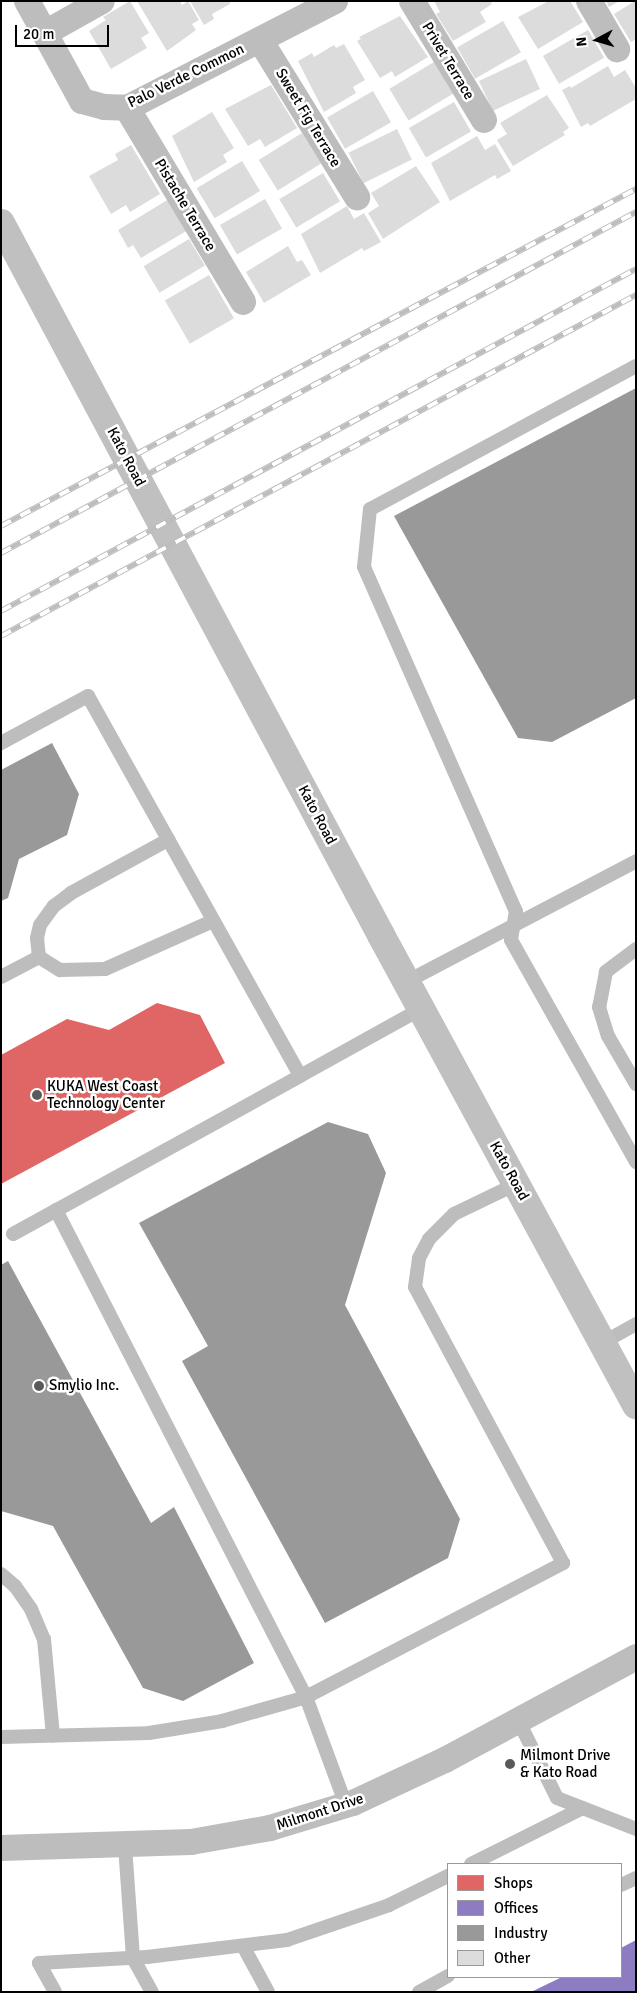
<!DOCTYPE html>
<style>
body{margin:0}
#map{position:relative;width:637px;height:1993px;overflow:hidden;background:#fff;font-family:Signika,sans-serif}
div>[style]{position:absolute}
.shops>*{inset:0;background:#e06666}
.offices>*{inset:0;background:#8e7cc3}
.industry>*{inset:0;background:#999}
.building>*{inset:0;background:#dcdcdc;transform-origin:0 0}
.lane>*{height:14px;margin:-7px;padding:0 7px;transform-origin:7px;border-radius:7px;background:#bdbdbd}
.street>*{height:26px;margin:-13px;padding:0 13px;transform-origin:13px;border-radius:13px;background:#bdbdbd}
.secondary>*{height:28px;margin:-14px;padding:0 14px;transform-origin:14px;border-radius:14px;background:#c0c0c0}
.rail>*{height:5.5px;margin-top:-2.75px;transform-origin:0;background:repeating-linear-gradient(90deg,#fff 0 11px,#bdbdbd 0 22px);box-sizing:border-box;border-block:1px solid #bdbdbd}
.dots>*{width:14px;height:14px;translate:-50% -50%;box-sizing:border-box;border:2px solid #fff;border-radius:50%}
span{translate:-50% -50%;white-space:nowrap;text-align:center;line-height:1.15;-webkit-text-stroke:5px #fff;paint-order:stroke}
.street-label{font-size:15px;color:#000}
.poi-label{font-size:15px;color:#000}
.left{translate:0 -50%;text-align:left}
.frame{position:absolute;inset:0;border:2px solid #000;pointer-events:none}
.legend{position:absolute;left:447px;top:1863px;width:175px;height:115px;box-sizing:border-box;background:#fff;border:1px solid #999;margin:0;padding:6px 9px;list-style:none;font-size:15px;color:#000}
.legend li{display:flex;align-items:center;gap:10px;height:25px}
.legend b{width:25px;border:1px solid #999}
.north{position:absolute;left:572px;top:15px;width:50px;height:50px;-webkit-text-stroke:4px #fff;paint-order:stroke;rotate:264deg;font-size:14px;font-weight:700;line-height:20px;text-align:center;color:#000}
.north::after{content:'';display:block;margin:auto;width:18px;height:22px;background:#000;clip-path:polygon(50% 0,100% 100%,50% 72%,0 100%)}
.scale{position:absolute;left:15px;top:25px;width:94px;height:22px;box-sizing:border-box;border:2px solid #000;border-top:0;padding-left:6px;font-size:15px;line-height:18px;white-space:nowrap;color:#000;-webkit-text-stroke:4px #fff;paint-order:stroke}
</style>
<div id="map">
<div class="shops">
<i style="clip-path:polygon(157px 1003px,200px 1015px,225px 1063px,1px 1184px,1px 1055px,67px 1019px,109px 1030px)"></i>
</div>
<div class="offices">
<i style="clip-path:polygon(636px 1940px,636px 1992px,531px 1992px,562px 1977px,621px 1977px,621px 1948px)"></i>
</div>
<div class="industry">
<i style="clip-path:polygon(636px 388px,636px 698px,552px 742px,518px 738px,394px 516px)"></i>
<i style="clip-path:polygon(52px 743px,79px 794px,67px 835px,19px 859px,8px 898px,1px 901px,1px 770px)"></i>
<i style="clip-path:polygon(328px 1122px,368px 1134px,386px 1173px,345px 1305px,460px 1519px,448px 1558px,325px 1623px,182px 1361px,208px 1346px,139px 1223px)"></i>
<i style="clip-path:polygon(8px 1261px,151px 1523px,174px 1507px,254px 1663px,183px 1701px,143px 1688px,53px 1526px,1px 1511px,1px 1265px)"></i>
</div>
<div class="building">
<i style="clip-path:polygon(130px 1px,149px 33px,141px 38px,147px 48px,111px 69px,89px 31px,106px 20px,103px 17px)"></i>
<i style="clip-path:polygon(137px 1px,180px 1px,182px 5px,188px 1px,199px 20px,192px 24px,196px 30px,167px 51px)"></i>
<i style="clip-path:polygon(190px 1px,229px 1px,230px 4px,212px 14px,214px 19px,204px 25px)"></i>
<i style="clip-path:polygon(434px 1px,490px 1px,492px 4px,480px 12px,486px 22px,453px 41px,436px 14px,440px 12px)"></i>
<i style="clip-path:polygon(549px 1px,570px 1px,583px 22px,538px 49px,518px 17px)"></i>
<i style="clip-path:polygon(606px 1px,620px 1px,609px 7px)"></i>
<i style="clip-path:polygon(635px 1px,636px 39px,631px 42px,614px 14px)"></i>
<i style="clip-path:polygon(400px 16px,428px 57px,395px 77px,392px 71px,380px 78px,357px 41px,361px 39px,359px 37px)"></i>
<i style="left:503px;top:21px;width:36px;height:53px;rotate:60deg"></i>
<i style="left:588px;top:30px;width:32px;height:52px;rotate:60deg"></i>
<i style="clip-path:polygon(344px 44px,365px 80px,353px 87px,356px 93px,324px 112px,298px 61px,312px 53px,314px 57px,334px 45px,336px 48px)"></i>
<i style="left:526px;top:59px;width:33px;height:52px;rotate:65deg"></i>
<i style="left:434px;top:62px;width:37px;height:52px;rotate:59deg"></i>
<i style="clip-path:polygon(608px 66px,614px 77px,625px 70px,636px 88px,636px 99px,590px 126px,588px 123px,581px 127px,562px 90px,570px 86px,571px 88px)"></i>
<i style="clip-path:polygon(271px 85px,297px 128px,265px 147px,260px 139px,248px 146px,225px 109px)"></i>
<i style="left:373px;top:91px;width:36px;height:53px;rotate:60deg"></i>
<i style="clip-path:polygon(547px 95px,569px 128px,563px 132px,565px 135px,513px 166px,497px 140px,507px 134px,500px 123px)"></i>
<i style="left:454px;top:102px;width:34px;height:52px;rotate:60deg"></i>
<i style="clip-path:polygon(212px 112px,234px 148px,223px 155px,227px 162px,194px 182px,172px 136px)"></i>
<i style="left:397px;top:129px;width:34px;height:54px;rotate:64deg"></i>
<i style="left:302px;top:133px;width:36px;height:51px;rotate:58deg"></i>
<i style="clip-path:polygon(477px 136px,485px 150px,495px 144px,511px 171px,497px 179px,495px 175px,450px 201px,431px 163px)"></i>
<i style="clip-path:polygon(131px 145px,160px 194px,130px 212px,126px 205px,111px 214px,89px 176px,118px 160px,115px 154px)"></i>
<i style="left:242px;top:161px;width:35px;height:53px;rotate:59deg"></i>
<i style="clip-path:polygon(416px 166px,440px 202px,383px 239px,368px 213px,379px 206px,371px 193px)"></i>
<i style="left:323px;top:173px;width:33px;height:51px;rotate:59deg"></i>
<i style="clip-path:polygon(169px 199px,188px 230px,141px 258px,133px 245px,128px 248px,118px 230px)"></i>
<i style="left:265px;top:199px;width:34px;height:52px;rotate:60deg"></i>
<i style="clip-path:polygon(347px 206px,354px 219px,364px 213px,381px 242px,364px 251px,362px 248px,320px 273px,301px 234px)"></i>
<i style="left:189px;top:239px;width:31px;height:53px;rotate:59deg"></i>
<i style="clip-path:polygon(288px 246px,297px 262px,302px 260px,311px 275px,264px 303px,246px 272px)"></i>
<i style="left:209px;top:275px;width:50px;height:51px;rotate:60deg"></i>
</div>
<div class="lane">
<i style="left:636px;top:366px;width:302px;rotate:151.7deg"></i>
<i style="left:370px;top:509px;width:58px;rotate:95.9deg"></i>
<i style="left:364px;top:567px;width:376px;rotate:66.2deg"></i>
<i style="left:516px;top:911px;width:29px;rotate:100deg"></i>
<i style="left:511px;top:940px;width:255px;rotate:60.6deg"></i>
<i style="left:1px;top:743px;width:99px;rotate:-28.4deg"></i>
<i style="left:88px;top:696px;width:435px;rotate:60.8deg"></i>
<i style="left:300px;top:1076px;width:138px;rotate:-29deg"></i>
<i style="left:636px;top:949px;width:38px;rotate:143deg"></i>
<i style="left:606px;top:972px;width:36px;rotate:101deg"></i>
<i style="left:599px;top:1007px;width:30px;rotate:73deg"></i>
<i style="left:608px;top:1036px;width:56px;rotate:59.7deg"></i>
<i style="left:39px;top:957px;width:19px;rotate:-96deg"></i>
<i style="left:37px;top:938px;width:13px;rotate:-77deg"></i>
<i style="left:40px;top:925px;width:24px;rotate:-54deg"></i>
<i style="left:54px;top:906px;width:21px;rotate:-37deg"></i>
<i style="left:71px;top:893px;width:111px;rotate:-28.7deg"></i>
<i style="left:1px;top:977px;width:43px;rotate:-27.8deg"></i>
<i style="left:39px;top:957px;width:25px;rotate:32deg"></i>
<i style="left:60px;top:970px;width:45px;rotate:-1.3deg"></i>
<i style="left:105px;top:969px;width:118px;rotate:-24deg"></i>
<i style="left:406px;top:982px;width:260px;rotate:-27.7deg"></i>
<i style="left:56px;top:1210px;width:547px;rotate:62.83deg"></i>
<i style="left:306px;top:1697px;width:115px;rotate:69.7deg"></i>
<i style="left:13px;top:1234px;width:328px;rotate:-28.8deg"></i>
<i style="left:602px;top:1343px;width:39px;rotate:-29deg"></i>
<i style="left:1px;top:1574px;width:18px;rotate:41deg"></i>
<i style="left:15px;top:1586px;width:28px;rotate:55deg"></i>
<i style="left:31px;top:1609px;width:33px;rotate:67deg"></i>
<i style="left:44px;top:1639px;width:97px;rotate:84.7deg"></i>
<i style="left:518px;top:1720px;width:87px;rotate:63.4deg"></i>
<i style="left:557px;top:1798px;width:85px;rotate:21.4deg"></i>
<i style="left:1px;top:1737px;width:148px;rotate:-1.5deg"></i>
<i style="left:149px;top:1733px;width:74px;rotate:-9.3deg"></i>
<i style="left:222px;top:1721px;width:87px;rotate:-15.9deg"></i>
<i style="left:306px;top:1697px;width:290px;rotate:-27.5deg"></i>
<i style="left:563px;top:1563px;width:313px;rotate:-118.2deg"></i>
<i style="left:415px;top:1287px;width:29px;rotate:-82deg"></i>
<i style="left:419px;top:1258px;width:21px;rotate:-62deg"></i>
<i style="left:429px;top:1239px;width:35px;rotate:-45deg"></i>
<i style="left:454px;top:1214px;width:69px;rotate:-25.8deg"></i>
<i style="left:125px;top:1846px;width:112px;rotate:85.9deg"></i>
<i style="left:133px;top:1958px;width:39px;rotate:61deg"></i>
<i style="left:471px;top:1864px;width:125px;rotate:-26.6deg"></i>
<i style="left:621px;top:1885px;width:17px;rotate:-25deg"></i>
<i style="left:243px;top:1946px;width:52px;rotate:61.5deg"></i>
<i style="left:55px;top:1992px;width:33px;rotate:-119deg"></i>
<i style="left:39px;top:1963px;width:108px;rotate:-3.2deg"></i>
<i style="left:147px;top:1957px;width:141px;rotate:-6.9deg"></i>
<i style="left:287px;top:1940px;width:108px;rotate:-18.9deg"></i>
<i style="left:389px;top:1905px;width:66px;rotate:-26.2deg"></i>
<i style="left:419px;top:1992px;width:33px;rotate:-29deg"></i>
</div>
<div class="street">
<i style="left:27px;top:1px;width:114px;rotate:61.2deg"></i>
<i style="left:82px;top:101px;width:23px;rotate:15deg"></i>
<i style="left:104px;top:107px;width:23px;rotate:2deg"></i>
<i style="left:127px;top:108px;width:234px;rotate:-27.2deg"></i>
<i style="left:412px;top:1px;width:139px;rotate:58.8deg"></i>
<i style="left:589px;top:1px;width:56px;rotate:59.7deg"></i>
<i style="left:45px;top:33px;width:65px;rotate:-29.3deg"></i>
<i style="left:260px;top:40px;width:185px;rotate:58.3deg"></i>
<i style="left:127px;top:108px;width:226px;rotate:59.1deg"></i>
<i style="left:1px;top:1848px;width:190px;rotate:-1.8deg"></i>
<i style="left:191px;top:1842px;width:80px;rotate:-10deg"></i>
<i style="left:270px;top:1828px;width:87px;rotate:-16.8deg"></i>
<i style="left:353px;top:1803px;width:102px;rotate:-25.1deg"></i>
<i style="left:445px;top:1760px;width:217px;rotate:-28.3deg"></i>
</div>
<div class="secondary">
<i style="left:1px;top:223px;width:807px;rotate:61.91deg"></i>
<i style="left:381px;top:935px;width:535px;rotate:61.52deg"></i>
</div>
<div class="rail">
<i style="left:1px;top:526px;width:719px;rotate:-27.96deg"></i>
<i style="left:1px;top:553px;width:721px;rotate:-28.24deg"></i>
<i style="left:1px;top:611px;width:721px;rotate:-28.31deg"></i>
<i style="left:1px;top:636px;width:721px;rotate:-28.24deg"></i>
</div>
<div class="dots">
<i style="left:37px;top:1095px;background:#595959"></i>
<i style="left:39px;top:1386px;background:#595959"></i>
<i style="left:510px;top:1764px;background:#595959"></i>
</div>
<div class="street-label">
<span style="left:448px;top:61px;rotate:59deg">Privet Terrace</span>
<span style="left:186px;top:76px;rotate:-26deg">Palo Verde Common</span>
<span style="left:308px;top:118px;rotate:59deg">Sweet Fig Terrace</span>
<span style="left:185px;top:205px;rotate:59deg">Pistache Terrace</span>
<span style="left:126px;top:457px;rotate:62deg">Kato Road</span>
<span style="left:317px;top:815px;rotate:62deg">Kato Road</span>
<span style="left:509px;top:1171px;rotate:61deg">Kato Road</span>
<span style="left:320px;top:1812px;rotate:-18deg">Milmont Drive</span>
</div>
<div class="poi-label">
<span class="left" style="left:47px;top:1095px">KUKA West Coast<br>Technology Center</span>
<span class="left" style="left:49px;top:1386px">Smylio Inc.</span>
<span class="left" style="left:520px;top:1764px">Milmont Drive<br>&amp; Kato Road</span>
</div>
<div class="frame"></div>
<ul class="legend">
<li><b style="height:14px;background:#e06666"></b>Shops</li>
<li><b style="height:14px;background:#8e7cc3"></b>Offices</li>
<li><b style="height:14px;background:#999"></b>Industry</li>
<li><b style="height:14px;background:#dcdcdc"></b>Other</li>
</ul>
<div class="north">N</div>
<div class="scale">20 m</div>
</div>
